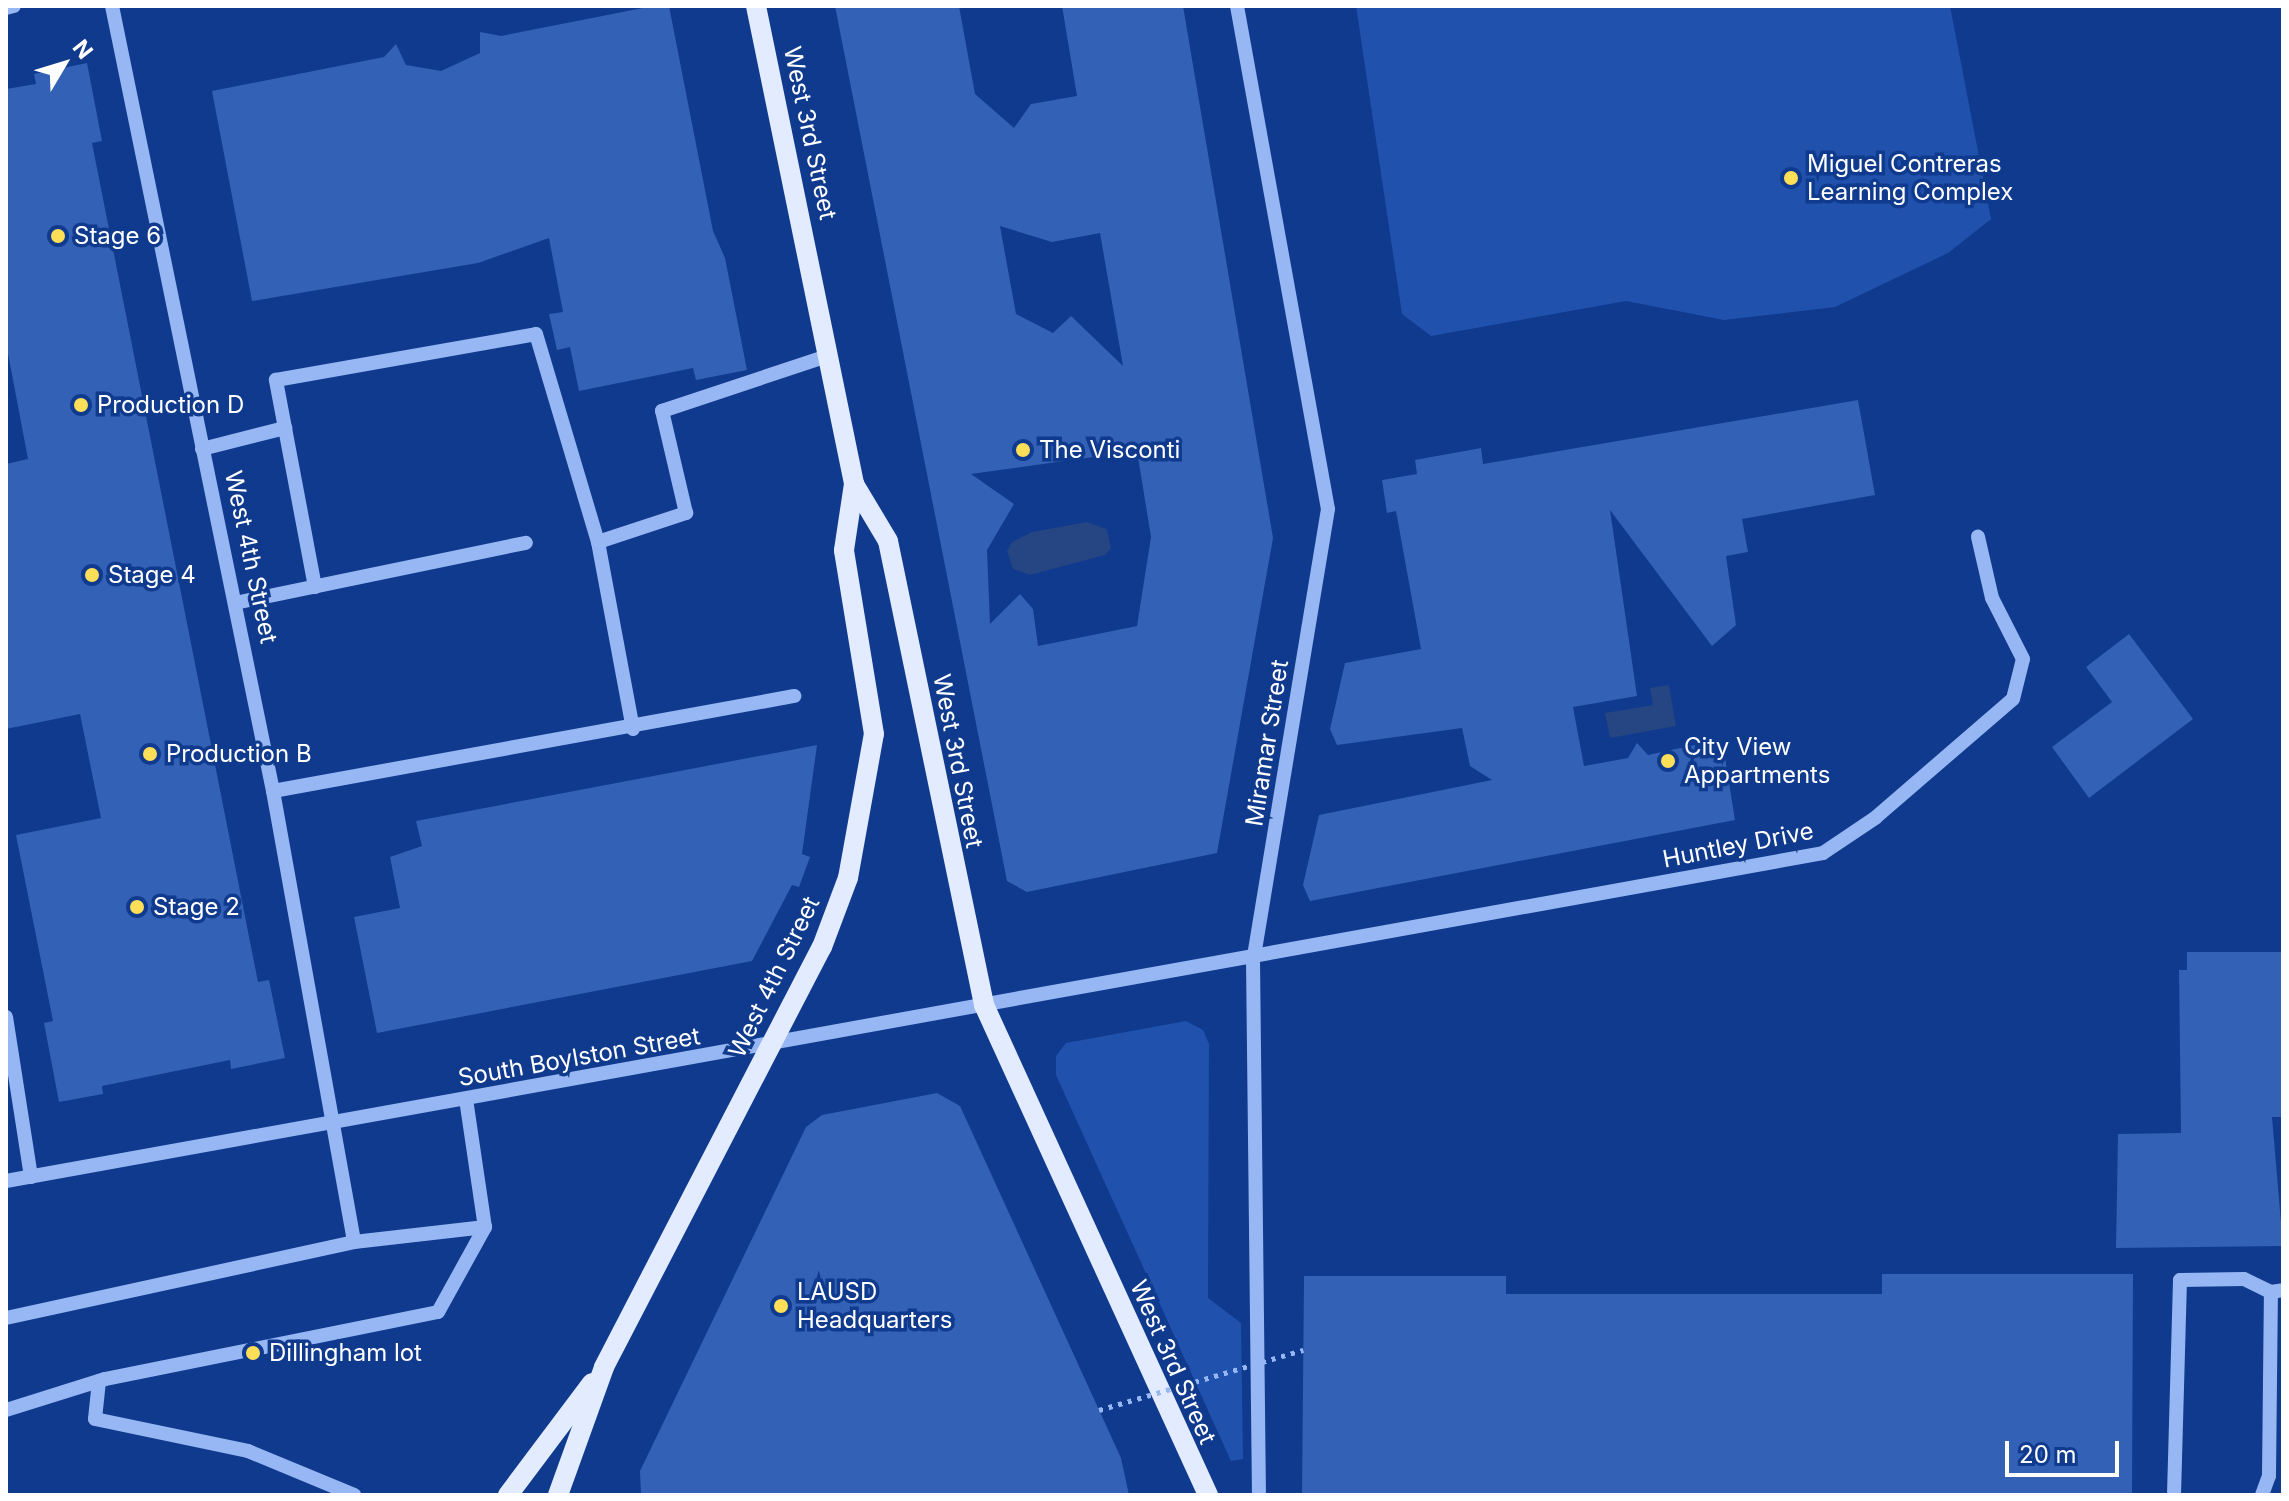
<!DOCTYPE html>
<style>
body{margin:0}
#map{position:relative;width:2289px;height:1501px;overflow:hidden;background:#0f3a8d;font-family:Inter,sans-serif}
div>[style]{position:absolute}
.green>*{inset:0;background:#2052ad}
.water>*{inset:0;background:#254583}
.building>*{inset:0;background:#3361b5}
.minor>*{height:14px;margin:-7px;padding:0 7px;transform-origin:7px;border-radius:7px;background:#96b7f3}
.major>*{height:20px;margin:-10px;padding:0 10px;transform-origin:10px;border-radius:10px;background:#e2ebff}
.path-bridge>*{height:5px;margin-top:-2.5px;transform-origin:0;background:repeating-linear-gradient(90deg,#96b7f3 0 4px,transparent 0 10px)}
.dots>*{width:22px;height:22px;translate:-50% -50%;box-sizing:border-box;border:4px solid #0f3a8d;border-radius:50%}
span{translate:-50% -50%;white-space:nowrap;text-align:center;line-height:1.15;-webkit-text-stroke:7px #0f3a8d;paint-order:stroke}
.street-label{font-size:24px;color:#fff}
.poi-label{font-size:24px;color:#fff}
.left{translate:0 -50%;text-align:left}
.frame{position:absolute;inset:0;border:8px solid #fff;pointer-events:none}
.north{position:absolute;left:24px;top:24px;width:80px;height:80px;-webkit-text-stroke:6px #0f3a8d;paint-order:stroke;rotate:52deg;font-size:22px;font-weight:700;line-height:32px;text-align:center;color:#fff}
.north::after{content:'';display:block;margin:auto;width:28px;height:36px;background:#fff;clip-path:polygon(50% 0,100% 100%,50% 72%,0 100%)}
.scale{position:absolute;left:2005px;top:1441px;width:114px;height:36px;box-sizing:border-box;border:4px solid #fff;border-top:0;padding-left:10px;font-size:24px;line-height:28px;white-space:nowrap;color:#fff;-webkit-text-stroke:6px #0f3a8d;paint-order:stroke}
</style>
<div id="map">
<div class="green">
<i style="clip-path:polygon(1356px 6px,1950px 6px,1991px 219px,1948px 253px,1835px 307px,1724px 320px,1626px 301px,1431px 336px,1402px 314px)"></i>
<i style="clip-path:polygon(1186px 1021px,1203px 1030px,1209px 1044px,1208px 1298px,1241px 1323px,1243px 1459px,1231px 1461px,1056px 1075px,1056px 1056px,1066px 1043px)"></i>
</div>
<div class="water">
<i style="clip-path:polygon(1087px 522px,1107px 529px,1111px 548px,1105px 555px,1030px 575px,1013px 569px,1007px 551px,1012px 542px,1032px 532px)"></i>
<i style="clip-path:polygon(1669px 685px,1676px 726px,1610px 738px,1605px 713px,1653px 705px,1650px 688px)"></i>
</div>
<div class="building">
<i style="clip-path:polygon(653px 6px,669px 6px,713px 231px,725px 258px,747px 370px,696px 380px,693px 368px,579px 391px,570px 347px,557px 350px,549px 314px,563px 312px,549px 238px,478px 263px,252px 301px,212px 91px,384px 57px,396px 44px,406px 65px,441px 71px,480px 53px,480px 32px,501px 36px)"></i>
<i style="clip-path:polygon(evenodd,835px 6px,959px 6px,975px 94px,1014px 128px,1031px 104px,1077px 96px,1062px 6px,1183px 6px,1273px 538px,1217px 853px,1027px 892px,1007px 881px,835px 6px,1000px 226px,1052px 242px,1100px 233px,1123px 366px,1071px 316px,1053px 333px,1016px 314px,1000px 226px,835px 6px,1137px 451px,1151px 537px,1137px 626px,1038px 646px,1033px 609px,1020px 594px,990px 624px,987px 550px,1014px 504px,971px 474px,1137px 451px)"></i>
<i style="clip-path:polygon(87px 63px,102px 141px,92px 143px,258px 982px,269px 980px,285px 1058px,231px 1069px,230px 1060px,102px 1086px,103px 1094px,59px 1102px,44px 1023px,53px 1021px,16px 835px,101px 818px,80px 714px,6px 729px,6px 464px,28px 459px,6px 343px,6px 89px,36px 84px,34px 74px)"></i>
<i style="clip-path:polygon(1858px 400px,1875px 495px,1742px 519px,1748px 552px,1726px 556px,1736px 625px,1712px 646px,1610px 510px,1637px 696px,1573px 707px,1584px 766px,1628px 758px,1637px 743px,1648px 755px,1713px 741px,1724px 751px,1735px 820px,1310px 901px,1303px 885px,1319px 815px,1492px 780px,1470px 766px,1462px 728px,1337px 745px,1330px 729px,1345px 663px,1421px 649px,1396px 511px,1387px 513px,1382px 480px,1417px 474px,1415px 460px,1481px 448px,1483px 464px)"></i>
<i style="clip-path:polygon(2129px 634px,2193px 719px,2089px 798px,2052px 747px,2112px 702px,2086px 667px)"></i>
<i style="clip-path:polygon(817px 745px,802px 854px,810px 857px,799px 887px,792px 885px,752px 961px,377px 1033px,354px 917px,400px 908px,390px 857px,422px 846px,416px 821px)"></i>
<i style="clip-path:polygon(2187px 952px,2283px 952px,2283px 1117px,2272px 1117px,2283px 1246px,2116px 1248px,2118px 1134px,2181px 1133px,2179px 970px,2187px 970px)"></i>
<i style="clip-path:polygon(937px 1093px,960px 1106px,1121px 1458px,1129px 1495px,641px 1495px,640px 1471px,806px 1127px,822px 1115px)"></i>
<i style="clip-path:polygon(1882px 1274px,2133px 1274px,2132px 1495px,1302px 1495px,1304px 1276px,1506px 1276px,1506px 1294px,1882px 1294px)"></i>
</div>
<div class="minor">
<i style="left:112px;top:6px;width:801px;rotate:78.41deg"></i>
<i style="left:273px;top:791px;width:458px;rotate:79.8deg"></i>
<i style="left:1237px;top:6px;width:511px;rotate:79.75deg"></i>
<i style="left:1328px;top:509px;width:457px;rotate:99.4deg"></i>
<i style="left:1253px;top:960px;width:535px;rotate:89.36deg"></i>
<i style="left:6px;top:8px;width:8px;rotate:-14deg"></i>
<i style="left:202px;top:449px;width:86px;rotate:-14.2deg"></i>
<i style="left:315px;top:587px;width:211px;rotate:-100.7deg"></i>
<i style="left:276px;top:380px;width:264px;rotate:-10deg"></i>
<i style="left:536px;top:334px;width:217px;rotate:73.4deg"></i>
<i style="left:235px;top:603px;width:297px;rotate:-11.7deg"></i>
<i style="left:633px;top:729px;width:190px;rotate:-100.6deg"></i>
<i style="left:598px;top:542px;width:93px;rotate:-18.2deg"></i>
<i style="left:686px;top:513px;width:105px;rotate:-103.2deg"></i>
<i style="left:662px;top:411px;width:177px;rotate:-18.4deg"></i>
<i style="left:273px;top:791px;width:530px;rotate:-10.33deg"></i>
<i style="left:6px;top:1017px;width:162px;rotate:81.1deg"></i>
<i style="left:466px;top:1099px;width:129px;rotate:81.6deg"></i>
<i style="left:6px;top:1181px;width:1846px;rotate:-10.23deg"></i>
<i style="left:1823px;top:853px;width:63px;rotate:-33.9deg"></i>
<i style="left:1875px;top:818px;width:182px;rotate:-40.8deg"></i>
<i style="left:2013px;top:699px;width:41px;rotate:-76deg"></i>
<i style="left:2023px;top:659px;width:68px;rotate:-116.9deg"></i>
<i style="left:1992px;top:598px;width:63px;rotate:-102.9deg"></i>
<i style="left:6px;top:1318px;width:356px;rotate:-12.3deg"></i>
<i style="left:354px;top:1242px;width:132px;rotate:-6.5deg"></i>
<i style="left:485px;top:1227px;width:97px;rotate:118.9deg"></i>
<i style="left:438px;top:1312px;width:340px;rotate:168.6deg"></i>
<i style="left:105px;top:1379px;width:104px;rotate:162.6deg"></i>
<i style="left:99px;top:1381px;width:38px;rotate:96deg"></i>
<i style="left:95px;top:1419px;width:156px;rotate:11.8deg"></i>
<i style="left:248px;top:1451px;width:115px;rotate:22.5deg"></i>
<i style="left:2174px;top:1495px;width:215px;rotate:-88.4deg"></i>
<i style="left:2180px;top:1280px;width:64px;rotate:-0.9deg"></i>
<i style="left:2244px;top:1279px;width:30px;rotate:26deg"></i>
<i style="left:2262px;top:1495px;width:20px;rotate:-70deg"></i>
<i style="left:2269px;top:1476px;width:184px;rotate:-89.4deg"></i>
<i style="left:2271px;top:1292px;width:12px;rotate:-9deg"></i>
</div>
<div class="major">
<i style="left:756px;top:6px;width:488px;rotate:78.4deg"></i>
<i style="left:854px;top:484px;width:66px;rotate:59.2deg"></i>
<i style="left:888px;top:541px;width:474px;rotate:78.3deg"></i>
<i style="left:984px;top:1005px;width:539px;rotate:65.43deg"></i>
<i style="left:508px;top:1495px;width:140px;rotate:-53.1deg"></i>
<i style="left:558px;top:1495px;width:136px;rotate:-70.2deg"></i>
<i style="left:604px;top:1367px;width:473px;rotate:-62.6deg"></i>
<i style="left:822px;top:947px;width:74px;rotate:-69.4deg"></i>
<i style="left:848px;top:878px;width:146px;rotate:-79.8deg"></i>
<i style="left:874px;top:734px;width:186px;rotate:-99.3deg"></i>
<i style="left:844px;top:550px;width:67px;rotate:-81.4deg"></i>
</div>
<div class="path-bridge">
<i style="left:1099px;top:1410px;width:213px;rotate:-16.4deg"></i>
</div>
<div class="dots">
<i style="left:1791px;top:178px;background:#ffde58"></i>
<i style="left:58px;top:236px;background:#ffde58"></i>
<i style="left:81px;top:405px;background:#ffde58"></i>
<i style="left:1023px;top:450px;background:#ffde58"></i>
<i style="left:92px;top:575px;background:#ffde58"></i>
<i style="left:150px;top:754px;background:#ffde58"></i>
<i style="left:1668px;top:761px;background:#ffde58"></i>
<i style="left:137px;top:907px;background:#ffde58"></i>
<i style="left:781px;top:1306px;background:#ffde58"></i>
<i style="left:253px;top:1353px;background:#ffde58"></i>
</div>
<div class="street-label">
<span style="left:810px;top:133px;rotate:78deg">West 3rd Street</span>
<span style="left:251px;top:557px;rotate:78deg">West 4th Street</span>
<span style="left:1267px;top:743px;rotate:-81deg">Miramar Street</span>
<span style="left:958px;top:761px;rotate:79deg">West 3rd Street</span>
<span style="left:1738px;top:845px;rotate:-11deg">Huntley Drive</span>
<span style="left:774px;top:977px;rotate:-64deg">West 4th Street</span>
<span style="left:579px;top:1057px;rotate:-10deg">South Boylston Street</span>
<span style="left:1173px;top:1362px;rotate:66deg">West 3rd Street</span>
</div>
<div class="poi-label">
<span class="left" style="left:1807px;top:178px">Miguel Contreras<br>Learning Complex</span>
<span class="left" style="left:74px;top:236px">Stage 6</span>
<span class="left" style="left:97px;top:405px">Production D</span>
<span class="left" style="left:1039px;top:450px">The Visconti</span>
<span class="left" style="left:108px;top:575px">Stage 4</span>
<span class="left" style="left:1684px;top:761px">City View<br>Appartments</span>
<span class="left" style="left:166px;top:754px">Production B</span>
<span class="left" style="left:153px;top:907px">Stage 2</span>
<span class="left" style="left:797px;top:1306px">LAUSD<br>Headquarters</span>
<span class="left" style="left:269px;top:1353px">Dillingham lot</span>
</div>
<div class="frame"></div>
<div class="north">N</div>
<div class="scale">20 m</div>
</div>
